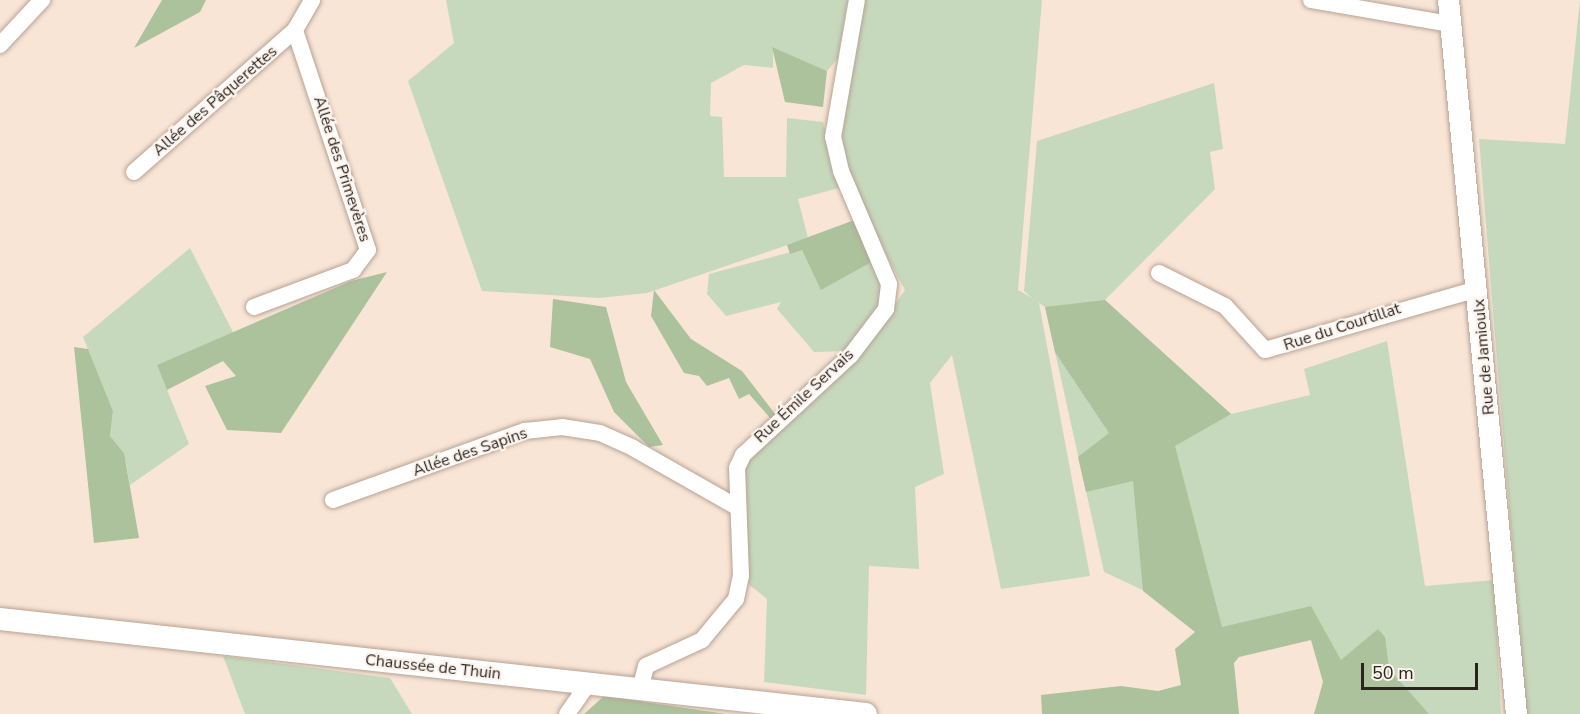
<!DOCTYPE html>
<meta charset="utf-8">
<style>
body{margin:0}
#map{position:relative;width:1580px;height:714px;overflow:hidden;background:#f9e5d5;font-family:"Nunito Sans",sans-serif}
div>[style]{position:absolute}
.green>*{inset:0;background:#c7d9bc}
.forest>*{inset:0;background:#abc29c}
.roads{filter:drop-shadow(0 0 2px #b6a395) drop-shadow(0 0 2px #b6a395)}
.minor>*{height:16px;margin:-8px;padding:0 8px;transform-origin:8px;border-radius:8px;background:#fff}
.tertiary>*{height:21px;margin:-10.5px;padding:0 10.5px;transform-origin:10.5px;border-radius:10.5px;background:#fff}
.secondary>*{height:22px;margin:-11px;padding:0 11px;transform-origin:11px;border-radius:11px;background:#fff}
span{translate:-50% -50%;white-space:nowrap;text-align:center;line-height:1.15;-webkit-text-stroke:4.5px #fdf4ee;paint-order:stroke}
.street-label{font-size:16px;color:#2b241e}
.scale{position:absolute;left:1361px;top:663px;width:117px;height:27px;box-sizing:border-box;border:3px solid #2b241e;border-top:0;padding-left:8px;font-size:18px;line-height:21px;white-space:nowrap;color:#2b241e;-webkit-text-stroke:4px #fdf4ee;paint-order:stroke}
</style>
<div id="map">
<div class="green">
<i style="clip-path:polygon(446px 0,848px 0,838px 58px,827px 71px,773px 48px,773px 68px,744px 65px,711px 83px,710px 116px,722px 117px,724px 177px,786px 177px,787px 118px,823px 122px,839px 188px,798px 199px,808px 238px,647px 293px,599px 298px,482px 291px,408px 81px,454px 43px)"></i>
<i style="clip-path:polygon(863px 0,1042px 0,1018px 290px,1032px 298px,1024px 291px,1037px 141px,1214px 83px,1223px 149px,1210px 152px,1215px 189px,1105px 300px,1231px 414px,1310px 395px,1304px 369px,1387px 341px,1425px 586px,1494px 580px,1501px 714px,1406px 714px,1335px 669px,1314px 614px,1222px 627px,1104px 572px,1045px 307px,1039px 303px,1090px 576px,1001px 589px,952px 355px,930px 383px,944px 474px,915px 487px,919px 569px,869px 566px,866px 695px,764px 682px,767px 599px,747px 583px,742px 466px,866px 346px,905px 290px,866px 217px,838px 140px)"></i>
<i style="clip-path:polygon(1580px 0,1580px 714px,1526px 714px,1479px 139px,1565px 144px)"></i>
<i style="clip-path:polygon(190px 248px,234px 334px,157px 365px,189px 444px,130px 485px,124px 453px,110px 436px,113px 411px,83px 337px)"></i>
<i style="clip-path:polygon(802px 249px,875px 260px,884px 292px,879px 310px,850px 351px,814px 352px,777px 309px,781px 302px,726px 316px,707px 294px,709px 274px)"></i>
<i style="clip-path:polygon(223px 656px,390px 678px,412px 714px,245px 714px)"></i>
</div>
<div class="forest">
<i style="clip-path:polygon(162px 0,206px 0,200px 12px,134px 48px)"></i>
<i style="clip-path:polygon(772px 47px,827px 71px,823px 107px,785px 102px)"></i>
<i style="clip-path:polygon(857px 219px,875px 260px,821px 290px,802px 250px,790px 254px,787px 245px)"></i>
<i style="clip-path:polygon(387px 272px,281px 433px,227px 430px,205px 386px,236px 376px,223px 361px,167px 390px,157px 365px,351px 281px)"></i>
<i style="clip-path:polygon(654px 290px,691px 339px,742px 371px,776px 415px,771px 419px,749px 394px,739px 399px,729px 378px,707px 386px,699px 376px,684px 373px,651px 316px)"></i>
<i style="clip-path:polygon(553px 299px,606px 307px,626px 382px,663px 445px,649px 447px,614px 412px,590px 359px,550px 347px)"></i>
<i style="clip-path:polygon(1105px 300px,1231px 414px,1175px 446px,1222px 627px,1311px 606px,1341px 660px,1378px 629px,1385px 637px,1389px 669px,1429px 714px,1314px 714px,1323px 682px,1311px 640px,1239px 657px,1234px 663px,1239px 714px,1042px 714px,1041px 695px,1121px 686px,1158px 691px,1181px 685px,1175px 649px,1195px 632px,1143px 591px,1133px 481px,1086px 492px,1078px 457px,1109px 433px,1055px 352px,1045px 307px)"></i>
<i style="clip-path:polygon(74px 347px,88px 349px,113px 411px,110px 436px,124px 453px,139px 538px,94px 543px)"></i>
<i style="clip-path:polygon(604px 696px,726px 714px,584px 714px)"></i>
</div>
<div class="roads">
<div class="minor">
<i style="left:1311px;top:0;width:141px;rotate:9.8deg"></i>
<i style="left:0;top:45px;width:62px;rotate:-47deg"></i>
<i style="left:134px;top:172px;width:215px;rotate:-41.4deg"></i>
<i style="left:295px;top:30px;width:34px;rotate:-60deg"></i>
<i style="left:1159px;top:273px;width:74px;rotate:26.6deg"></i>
<i style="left:1225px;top:306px;width:59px;rotate:47.7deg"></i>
<i style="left:1265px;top:350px;width:222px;rotate:-16deg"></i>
<i style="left:254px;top:307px;width:106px;rotate:-20.5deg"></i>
<i style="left:353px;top:270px;width:25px;rotate:-53deg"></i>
<i style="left:368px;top:250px;width:232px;rotate:-108.4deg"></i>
<i style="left:333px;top:500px;width:204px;rotate:-19.8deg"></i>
<i style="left:525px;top:431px;width:37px;rotate:-6deg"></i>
<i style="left:562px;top:427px;width:38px;rotate:9deg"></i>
<i style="left:600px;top:433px;width:36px;rotate:24deg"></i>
<i style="left:633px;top:448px;width:120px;rotate:29.6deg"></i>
<i style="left:640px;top:689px;width:24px;rotate:-75deg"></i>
<i style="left:646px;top:666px;width:62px;rotate:-24.9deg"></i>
<i style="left:702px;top:640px;width:53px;rotate:-50.3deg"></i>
<i style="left:736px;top:599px;width:24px;rotate:-78deg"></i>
<i style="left:741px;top:576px;width:108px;rotate:-92.1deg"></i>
<i style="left:737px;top:468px;width:14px;rotate:-65deg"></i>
<i style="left:743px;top:455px;width:147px;rotate:-42.8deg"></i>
<i style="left:851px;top:355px;width:58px;rotate:-52.7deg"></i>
<i style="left:886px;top:309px;width:25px;rotate:-83deg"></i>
<i style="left:889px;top:284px;width:123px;rotate:-113deg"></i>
<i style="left:841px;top:171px;width:35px;rotate:-103deg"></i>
<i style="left:833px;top:137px;width:139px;rotate:-80.1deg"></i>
<i style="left:567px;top:714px;width:37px;rotate:-55deg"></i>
</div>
<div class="tertiary">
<i style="left:1448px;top:0;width:717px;rotate:84.56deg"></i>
</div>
<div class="secondary">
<i style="left:0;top:619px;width:871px;rotate:6.26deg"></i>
</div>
</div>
<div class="street-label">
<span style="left:215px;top:101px;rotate:-41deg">Allée des Pâquerettes</span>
<span style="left:342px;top:169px;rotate:72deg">Allée des Primevères</span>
<span style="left:1342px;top:327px;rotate:-18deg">Rue du Courtillat</span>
<span style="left:1484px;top:357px;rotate:-95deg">Rue de Jamioulx</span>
<span style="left:804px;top:396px;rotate:-43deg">Rue Émile Servais</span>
<span style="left:470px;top:452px;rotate:-19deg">Allée des Sapins</span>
<span style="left:433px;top:667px;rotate:6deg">Chaussée de Thuin</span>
</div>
<div class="scale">50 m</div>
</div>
